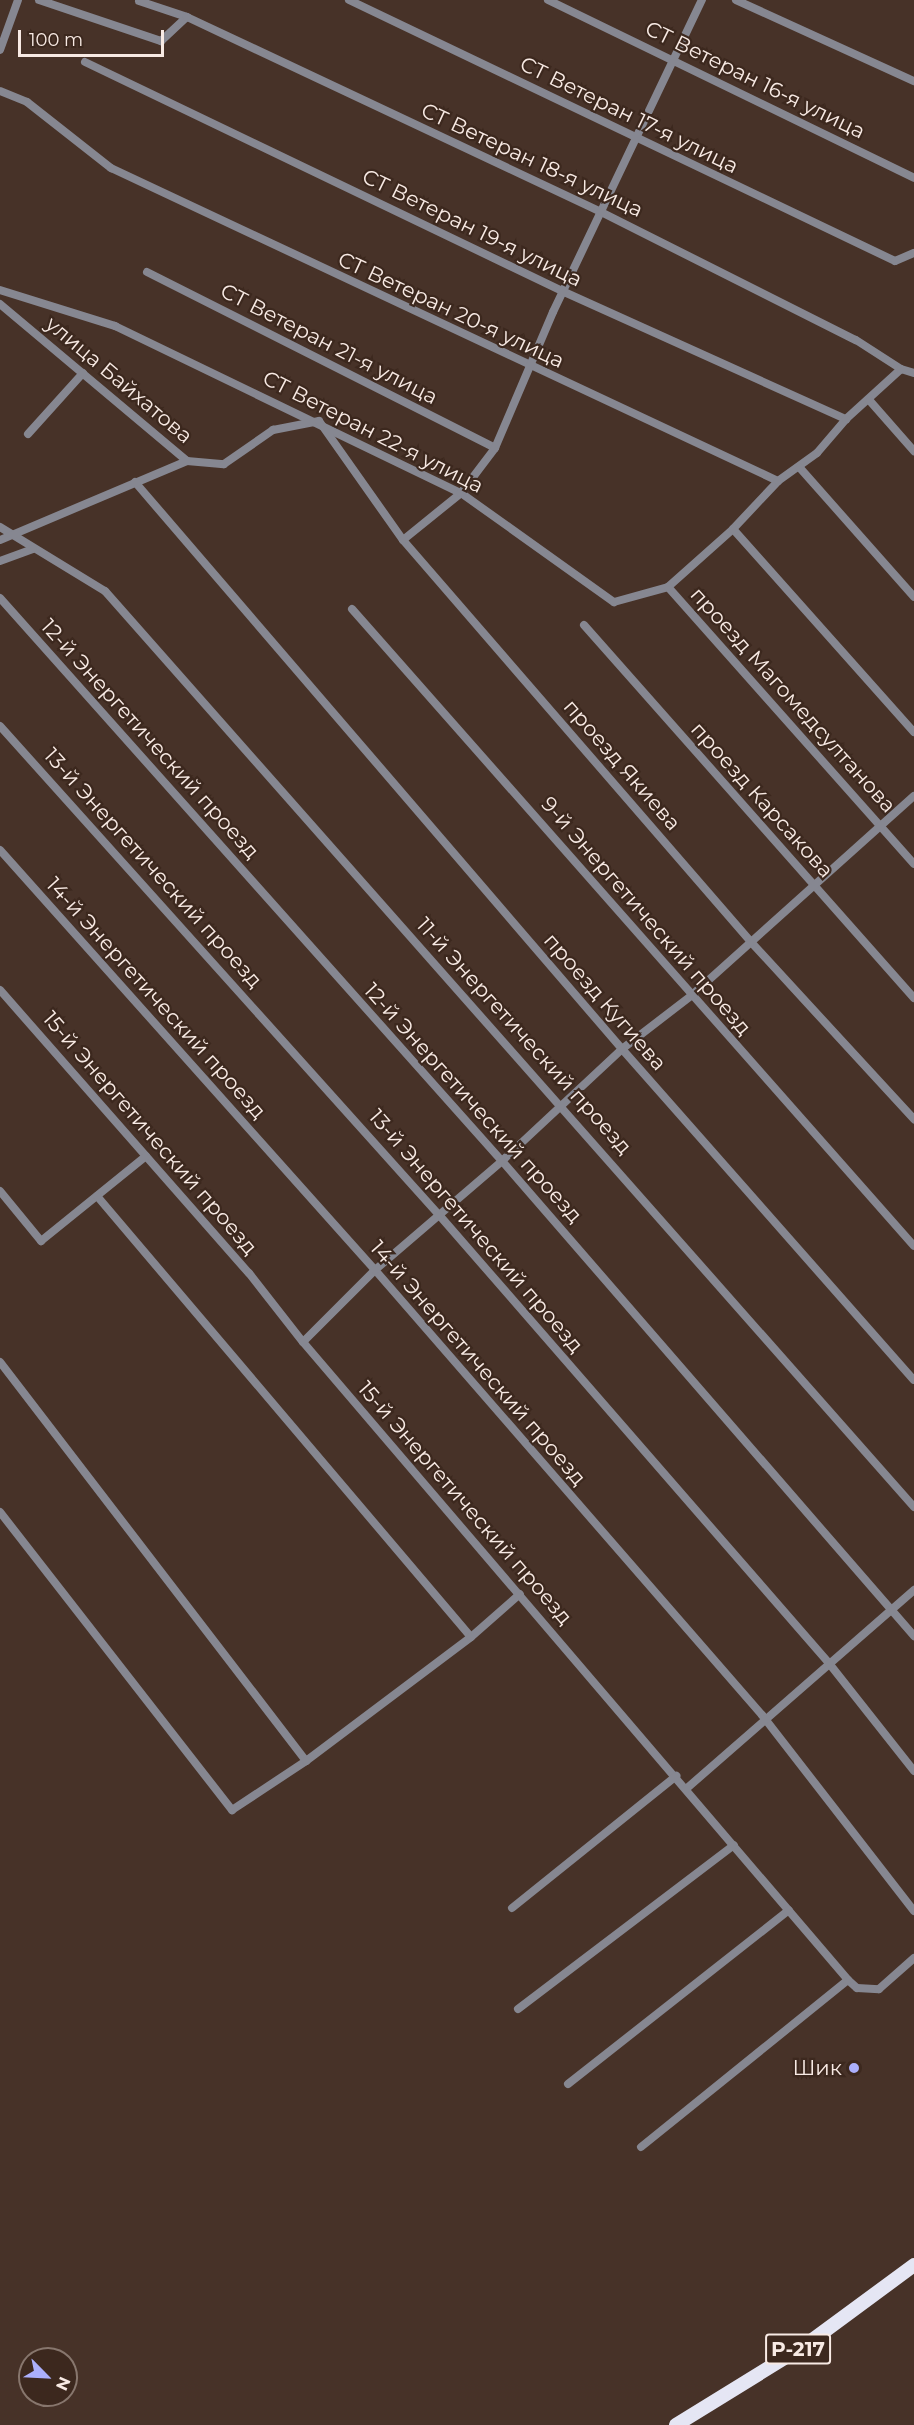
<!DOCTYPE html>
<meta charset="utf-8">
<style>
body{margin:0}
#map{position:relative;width:914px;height:2425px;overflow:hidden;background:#473228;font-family:Montserrat,sans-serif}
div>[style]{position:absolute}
.minor>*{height:8px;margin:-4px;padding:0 4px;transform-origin:4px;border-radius:4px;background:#868791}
.trunk>*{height:14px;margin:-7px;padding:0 7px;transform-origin:7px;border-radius:7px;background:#e5e6f4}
.dots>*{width:16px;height:16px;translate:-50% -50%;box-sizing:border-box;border:3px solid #3c281e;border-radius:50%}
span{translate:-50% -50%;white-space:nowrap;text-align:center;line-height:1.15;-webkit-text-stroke:4.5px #3c281e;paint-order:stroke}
.shield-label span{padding:2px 4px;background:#3c281e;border:2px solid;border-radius:4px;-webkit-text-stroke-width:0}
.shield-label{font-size:20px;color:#f8eae4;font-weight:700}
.street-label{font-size:21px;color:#f8eae4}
.poi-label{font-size:21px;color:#f8eae4}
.right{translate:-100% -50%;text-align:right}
.north{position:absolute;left:18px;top:2347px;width:60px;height:60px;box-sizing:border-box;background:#3c281e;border:2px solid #87766d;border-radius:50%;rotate:114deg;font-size:16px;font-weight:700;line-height:24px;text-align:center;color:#f8eae4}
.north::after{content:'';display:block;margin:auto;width:21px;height:27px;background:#abaffb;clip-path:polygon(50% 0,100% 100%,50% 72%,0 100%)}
.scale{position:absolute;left:18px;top:30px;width:146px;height:27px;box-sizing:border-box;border:3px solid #f8eae4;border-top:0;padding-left:8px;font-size:18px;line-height:21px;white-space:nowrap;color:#f8eae4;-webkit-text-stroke:4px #3c281e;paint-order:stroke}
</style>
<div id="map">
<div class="minor">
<i style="left:39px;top:0;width:129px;rotate:18.6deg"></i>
<i style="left:161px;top:41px;width:35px;rotate:-43deg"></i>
<i style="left:349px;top:0;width:605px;rotate:25.55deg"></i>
<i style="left:895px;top:261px;width:21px;rotate:-23deg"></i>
<i style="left:548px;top:0;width:407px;rotate:25.9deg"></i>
<i style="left:736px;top:0;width:196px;rotate:24.5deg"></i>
<i style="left:139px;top:1px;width:51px;rotate:18.4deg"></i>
<i style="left:187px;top:17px;width:458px;rotate:25.2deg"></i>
<i style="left:601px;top:212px;width:285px;rotate:26.7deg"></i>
<i style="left:856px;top:340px;width:54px;rotate:32.8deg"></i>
<i style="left:0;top:50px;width:53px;rotate:-70.2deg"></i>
<i style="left:85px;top:62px;width:529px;rotate:25.64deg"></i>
<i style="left:562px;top:291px;width:312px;rotate:24.3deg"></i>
<i style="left:0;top:91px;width:29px;rotate:22deg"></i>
<i style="left:27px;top:102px;width:107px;rotate:38.2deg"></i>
<i style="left:111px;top:168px;width:737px;rotate:25.14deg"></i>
<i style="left:147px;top:272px;width:390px;rotate:26.8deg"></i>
<i style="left:0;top:290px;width:121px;rotate:17.4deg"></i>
<i style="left:115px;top:326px;width:384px;rotate:25.8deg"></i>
<i style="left:461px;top:493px;width:188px;rotate:35.5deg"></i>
<i style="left:614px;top:602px;width:56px;rotate:-15.5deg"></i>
<i style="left:668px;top:587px;width:87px;rotate:-41.7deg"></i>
<i style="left:733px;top:529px;width:66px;rotate:-46.8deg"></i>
<i style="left:778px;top:481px;width:48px;rotate:-35.7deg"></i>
<i style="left:817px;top:453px;width:45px;rotate:-49.5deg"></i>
<i style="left:846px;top:419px;width:74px;rotate:-42.3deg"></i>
<i style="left:901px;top:369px;width:14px;rotate:17deg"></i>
<i style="left:0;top:304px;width:244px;rotate:40deg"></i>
<i style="left:187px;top:461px;width:37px;rotate:5deg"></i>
<i style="left:224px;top:464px;width:60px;rotate:-34.8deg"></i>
<i style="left:273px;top:430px;width:47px;rotate:-11.1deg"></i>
<i style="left:319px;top:421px;width:146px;rotate:54.8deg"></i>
<i style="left:403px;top:540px;width:532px;rotate:49.12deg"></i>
<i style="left:751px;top:942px;width:241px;rotate:47.4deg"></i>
<i style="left:870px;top:401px;width:67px;rotate:48.7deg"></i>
<i style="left:28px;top:434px;width:82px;rotate:-48deg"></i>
<i style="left:800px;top:468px;width:172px;rotate:48.5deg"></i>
<i style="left:135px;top:482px;width:747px;rotate:49.34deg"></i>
<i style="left:622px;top:1049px;width:441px;rotate:48.6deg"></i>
<i style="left:0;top:527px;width:123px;rotate:31.4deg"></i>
<i style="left:105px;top:591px;width:1222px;rotate:48.55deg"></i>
<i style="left:733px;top:529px;width:272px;rotate:48.3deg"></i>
<i style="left:0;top:540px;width:203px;rotate:-22.9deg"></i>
<i style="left:403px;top:540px;width:75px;rotate:-39deg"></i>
<i style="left:461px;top:493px;width:56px;rotate:-52.9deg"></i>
<i style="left:495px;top:448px;width:148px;rotate:-66.9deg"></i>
<i style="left:553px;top:312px;width:346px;rotate:-64.5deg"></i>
<i style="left:0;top:561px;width:35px;rotate:-20deg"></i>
<i style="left:668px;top:587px;width:370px;rotate:48.4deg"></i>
<i style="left:0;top:598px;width:754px;rotate:48.28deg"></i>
<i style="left:502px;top:1161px;width:629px;rotate:49.06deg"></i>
<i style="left:352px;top:609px;width:849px;rotate:48.58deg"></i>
<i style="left:584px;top:625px;width:498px;rotate:48.5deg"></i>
<i style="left:0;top:726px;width:659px;rotate:48.08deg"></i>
<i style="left:440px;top:1216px;width:591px;rotate:48.98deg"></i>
<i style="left:828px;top:1662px;width:139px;rotate:51.7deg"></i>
<i style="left:0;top:850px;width:563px;rotate:48.24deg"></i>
<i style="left:375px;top:1270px;width:590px;rotate:48.99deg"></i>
<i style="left:762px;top:1715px;width:248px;rotate:52.2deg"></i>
<i style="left:0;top:990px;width:377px;rotate:48.7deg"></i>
<i style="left:249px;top:1273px;width:88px;rotate:52deg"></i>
<i style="left:303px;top:1342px;width:839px;rotate:49.49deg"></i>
<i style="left:848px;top:1980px;width:12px;rotate:42deg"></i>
<i style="left:857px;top:1988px;width:22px;rotate:3deg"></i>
<i style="left:879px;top:1989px;width:47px;rotate:-41.5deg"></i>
<i style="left:0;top:1191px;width:65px;rotate:50.6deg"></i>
<i style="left:41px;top:1241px;width:135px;rotate:-39deg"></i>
<i style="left:97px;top:1196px;width:578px;rotate:49.7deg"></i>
<i style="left:303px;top:1342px;width:102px;rotate:-45deg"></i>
<i style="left:375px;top:1270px;width:167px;rotate:-40.6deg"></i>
<i style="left:502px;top:1161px;width:164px;rotate:-43deg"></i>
<i style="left:622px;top:1049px;width:88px;rotate:-37.6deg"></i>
<i style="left:692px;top:995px;width:298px;rotate:-41.9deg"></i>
<i style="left:0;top:1362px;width:503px;rotate:52.51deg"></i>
<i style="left:0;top:1512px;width:378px;rotate:52.1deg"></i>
<i style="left:232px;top:1810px;width:89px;rotate:-33.5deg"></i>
<i style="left:306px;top:1761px;width:206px;rotate:-36.9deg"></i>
<i style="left:471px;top:1637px;width:65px;rotate:-41.3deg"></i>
<i style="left:686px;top:1789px;width:303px;rotate:-41.1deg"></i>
<i style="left:512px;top:1908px;width:211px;rotate:-38.8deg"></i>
<i style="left:518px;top:2009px;width:271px;rotate:-37.2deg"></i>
<i style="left:568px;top:2084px;width:281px;rotate:-38.2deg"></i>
<i style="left:641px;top:2147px;width:266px;rotate:-38.9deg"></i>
</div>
<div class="trunk">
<i style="left:676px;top:2425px;width:154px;rotate:-31.7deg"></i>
<i style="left:807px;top:2344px;width:133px;rotate:-36.4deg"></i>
</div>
<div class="dots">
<i style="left:854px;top:2068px;background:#abaffb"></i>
</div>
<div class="shield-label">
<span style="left:798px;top:2349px">Р-217</span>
</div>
<div class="street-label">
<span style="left:755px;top:80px;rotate:26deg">СТ Ветеран 16-я улица</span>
<span style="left:629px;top:115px;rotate:26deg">СТ Ветеран 17-я улица</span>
<span style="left:532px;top:160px;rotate:25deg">СТ Ветеран 18-я улица</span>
<span style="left:472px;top:228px;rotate:26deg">СТ Ветеран 19-я улица</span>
<span style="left:451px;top:310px;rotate:25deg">СТ Ветеран 20-я улица</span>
<span style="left:329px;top:344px;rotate:27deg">СТ Ветеран 21-я улица</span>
<span style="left:119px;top:380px;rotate:40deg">улица Байхатова</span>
<span style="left:373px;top:432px;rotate:27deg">СТ Ветеран 22-я улица</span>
<span style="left:793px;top:700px;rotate:48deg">проезд Магомедсултанова</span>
<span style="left:150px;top:739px;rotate:48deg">12-й Энергетический проезд</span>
<span style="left:622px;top:765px;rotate:49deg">проезд Якиева</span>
<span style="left:762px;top:800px;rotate:48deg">проезд Карсакова</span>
<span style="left:153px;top:868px;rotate:48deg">13-й Энергетический проезд</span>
<span style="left:646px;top:916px;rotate:49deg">9-й Энергетический проезд</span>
<span style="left:156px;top:998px;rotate:48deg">14-й Энергетический проезд</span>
<span style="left:605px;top:1002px;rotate:49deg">проезд Кугиева</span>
<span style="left:524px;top:1036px;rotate:48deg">11-й Энергетический проезд</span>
<span style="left:473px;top:1103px;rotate:48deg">12-й Энергетический проезд</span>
<span style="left:150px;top:1133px;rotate:49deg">15-й Энергетический проезд</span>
<span style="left:476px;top:1231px;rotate:49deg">13-й Энергетический проезд</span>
<span style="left:478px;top:1363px;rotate:49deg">14-й Энергетический проезд</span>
<span style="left:465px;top:1503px;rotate:49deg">15-й Энергетический проезд</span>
</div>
<div class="poi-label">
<span class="right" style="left:842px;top:2068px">Шик</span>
</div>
<div class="north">N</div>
<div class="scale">100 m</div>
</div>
